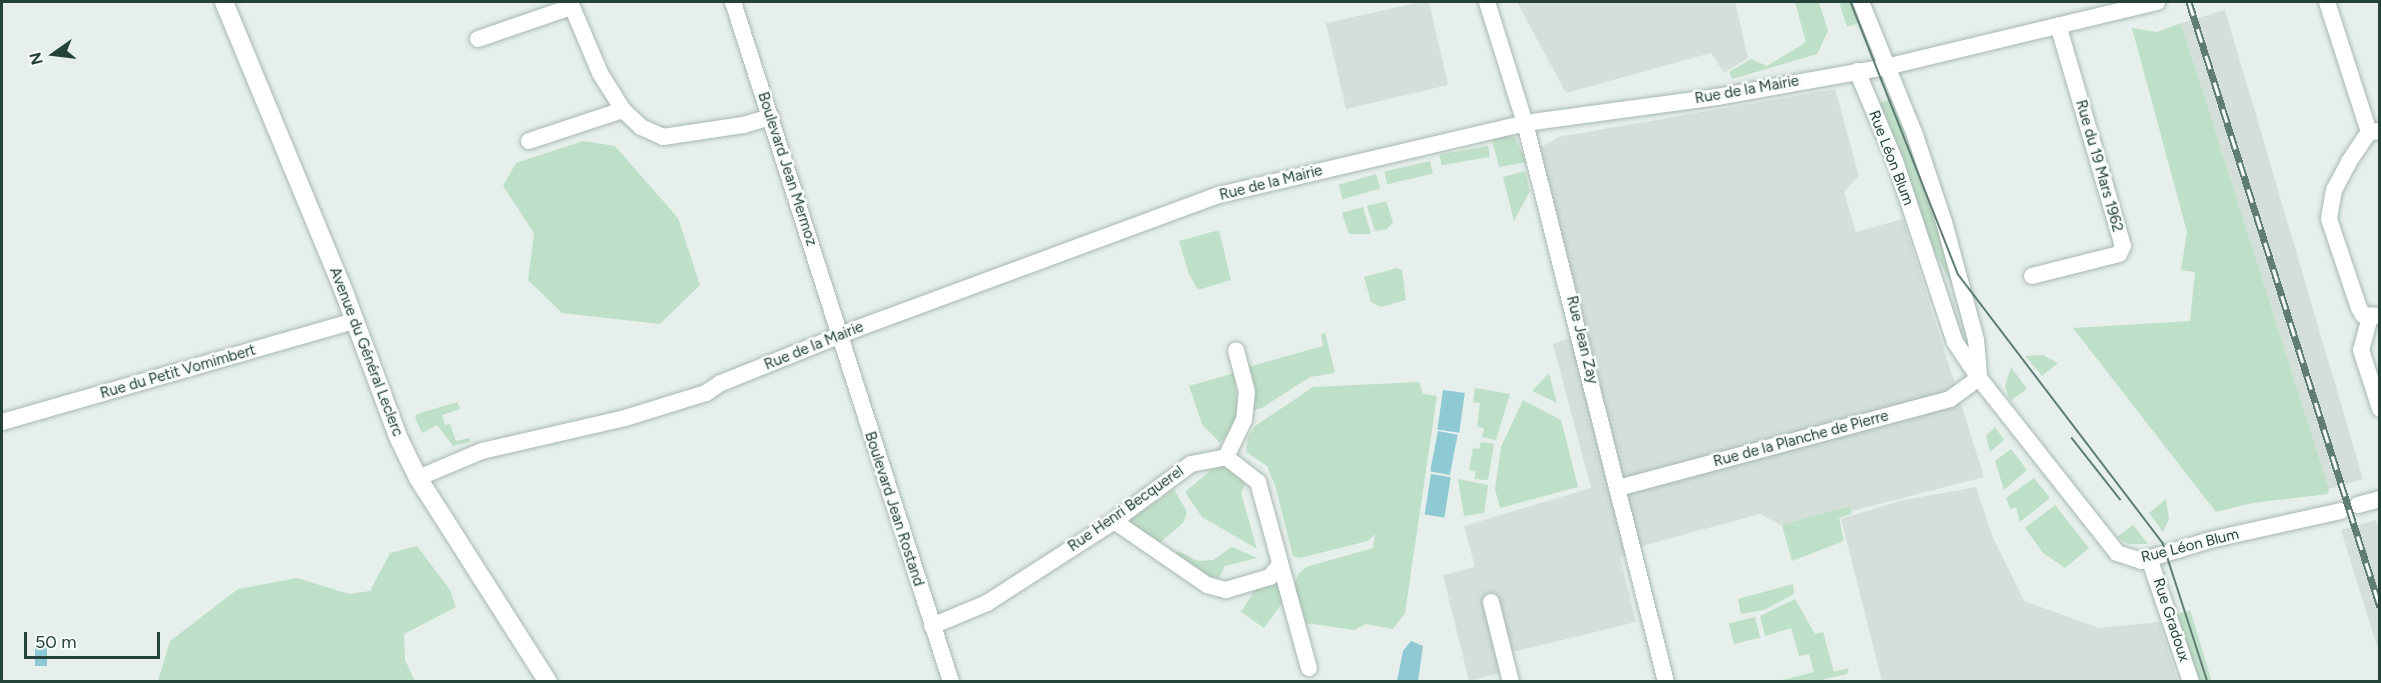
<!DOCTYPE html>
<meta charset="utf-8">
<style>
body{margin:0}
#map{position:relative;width:2381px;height:683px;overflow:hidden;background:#e6efeb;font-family:Figtree,sans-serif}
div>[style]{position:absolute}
.built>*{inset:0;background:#d4dfda}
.green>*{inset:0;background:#bfe0c8;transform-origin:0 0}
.water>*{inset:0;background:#8ec9d4;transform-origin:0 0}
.roads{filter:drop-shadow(0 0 2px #a8b8b2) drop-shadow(0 0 2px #a8b8b2)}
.minor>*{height:16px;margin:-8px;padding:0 8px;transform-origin:8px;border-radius:8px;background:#fff}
.secondary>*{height:18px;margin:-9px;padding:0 9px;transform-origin:9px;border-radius:9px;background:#fff}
.tram>*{height:1.5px;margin:-0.75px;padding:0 0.75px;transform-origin:0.75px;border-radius:0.75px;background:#5f7d75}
.rail>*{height:7px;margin-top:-3.5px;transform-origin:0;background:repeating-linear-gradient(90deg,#f7fbf9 0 14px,#5f7d75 0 28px);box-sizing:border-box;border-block:2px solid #5f7d75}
span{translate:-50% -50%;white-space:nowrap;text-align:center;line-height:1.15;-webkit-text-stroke:5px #f7fbf9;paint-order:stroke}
.street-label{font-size:15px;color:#24423a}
.frame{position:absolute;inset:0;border:3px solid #24423a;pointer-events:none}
.north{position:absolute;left:24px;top:24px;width:60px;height:60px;-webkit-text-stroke:4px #f7fbf9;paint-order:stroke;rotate:256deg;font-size:16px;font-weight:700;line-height:24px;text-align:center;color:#24423a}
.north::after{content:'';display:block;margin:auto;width:21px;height:27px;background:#24423a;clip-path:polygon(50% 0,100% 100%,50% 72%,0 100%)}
.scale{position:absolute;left:24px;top:632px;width:136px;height:27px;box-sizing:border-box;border:3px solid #24423a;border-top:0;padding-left:8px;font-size:18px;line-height:21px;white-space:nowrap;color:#24423a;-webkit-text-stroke:4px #f7fbf9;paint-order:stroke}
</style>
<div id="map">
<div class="built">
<i style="clip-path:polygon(1421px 2px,1429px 2px,1448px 85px,1346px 109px,1326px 23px)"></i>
<i style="clip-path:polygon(1517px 2px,1735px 2px,1748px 58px,1724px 73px,1711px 53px,1566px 93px)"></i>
<i style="clip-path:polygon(2225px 10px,2363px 479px,2329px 489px,2181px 23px)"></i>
<i style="clip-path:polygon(1835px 89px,1859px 176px,1844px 192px,1856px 232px,1903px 219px,1984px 477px,1786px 528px,1760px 514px,1642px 546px,1620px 557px,1636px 622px,1500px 655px,1504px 672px,1469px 681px,1443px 575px,1475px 567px,1464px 526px,1591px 488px,1553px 344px,1586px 333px,1540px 148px,1558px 137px)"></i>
<i style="clip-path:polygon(1976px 487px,1992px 535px,2024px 601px,2099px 628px,2159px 622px,2178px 681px,1882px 681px,1841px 519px,1899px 501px)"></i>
<i style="clip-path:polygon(2376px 520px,2380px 533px,2379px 653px,2341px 530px)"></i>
</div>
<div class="green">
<i style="clip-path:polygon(1795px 2px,1819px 2px,1828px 31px,1817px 54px,1732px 79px,1729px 72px,1751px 59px,1767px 66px,1806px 42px)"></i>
<i style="clip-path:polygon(1839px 2px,1855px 2px,1862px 22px,1847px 27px)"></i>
<i style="clip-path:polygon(2181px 23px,2329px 489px,2328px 494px,2252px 503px,2216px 512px,2073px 328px,2190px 321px,2195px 272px,2181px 270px,2187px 232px,2132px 28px,2157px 32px)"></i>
<i style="clip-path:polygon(1895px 97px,1922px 170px,1956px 293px,1929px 241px,1878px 104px)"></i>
<i style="clip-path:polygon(1506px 136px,1515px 137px,1526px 162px,1499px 167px,1492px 140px)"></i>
<i style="clip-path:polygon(583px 141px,615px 146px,678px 218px,700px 285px,660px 324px,562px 313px,528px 280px,534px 233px,503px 186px,516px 163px)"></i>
<i style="left:1488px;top:146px;width:11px;height:49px;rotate:80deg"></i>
<i style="left:1430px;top:161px;width:13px;height:47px;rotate:77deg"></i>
<i style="clip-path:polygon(1525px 171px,1530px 191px,1514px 221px,1503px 177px)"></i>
<i style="left:1376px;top:174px;width:15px;height:39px;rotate:74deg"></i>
<i style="clip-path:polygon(1386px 201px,1393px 222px,1387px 229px,1375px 231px,1367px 206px)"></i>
<i style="clip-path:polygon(1363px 207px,1371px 234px,1349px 234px,1342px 213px)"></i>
<i style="clip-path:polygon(1219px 230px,1231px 280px,1198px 290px,1189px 274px,1179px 241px)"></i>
<i style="clip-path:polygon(1397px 268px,1402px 270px,1406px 300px,1381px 307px,1371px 302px,1364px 277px)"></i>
<i style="clip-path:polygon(1325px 332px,1335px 373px,1310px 377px,1262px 408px,1253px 410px,1248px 367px,1323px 346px,1321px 335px)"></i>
<i style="clip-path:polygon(2043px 355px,2058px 363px,2042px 376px,2025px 356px)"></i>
<i style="clip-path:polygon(2011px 367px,2027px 389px,2010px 401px,2005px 386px)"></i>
<i style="clip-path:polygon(1234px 373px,1238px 412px,1234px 427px,1220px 443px,1202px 424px,1189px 386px)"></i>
<i style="clip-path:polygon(1549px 373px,1557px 403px,1532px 391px)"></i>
<i style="clip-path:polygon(1419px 382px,1423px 394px,1437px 396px,1405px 613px,1393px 629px,1366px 624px,1354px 630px,1306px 623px,1294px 585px,1299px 573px,1306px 567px,1373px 548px,1375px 534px,1368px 541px,1300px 558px,1293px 556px,1275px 485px,1267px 466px,1246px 452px,1248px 437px,1255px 426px,1313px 387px)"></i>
<i style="clip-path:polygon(1475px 388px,1510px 394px,1496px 440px,1482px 437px,1484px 428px,1477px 427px,1480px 403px,1473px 402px)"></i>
<i style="clip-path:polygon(1523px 400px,1561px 420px,1578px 487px,1500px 508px,1495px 489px,1501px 447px)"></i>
<i style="clip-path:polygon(457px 402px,460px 409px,442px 415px,445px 425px,450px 424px,456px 441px,470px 438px,470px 442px,453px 446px,437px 425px,422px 433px,415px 418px,417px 414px)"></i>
<i style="clip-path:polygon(1995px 427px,2004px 440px,1990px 452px,1986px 436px)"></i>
<i style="clip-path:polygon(1481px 442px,1494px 444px,1488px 480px,1474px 479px,1476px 471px,1469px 470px,1473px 448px,1479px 449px)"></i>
<i style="clip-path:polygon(2011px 449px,2027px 470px,2004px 490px,1995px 461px)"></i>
<i style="clip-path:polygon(1218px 464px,1248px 478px,1241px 493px,1257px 549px,1202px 517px,1185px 492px)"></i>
<i style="clip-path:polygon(2034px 478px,2050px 498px,2020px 522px,2016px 507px,2010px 509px,2006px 498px)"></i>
<i style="clip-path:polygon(1458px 479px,1488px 485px,1484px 513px,1464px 516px)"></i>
<i style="clip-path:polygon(1174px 489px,1187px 512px,1183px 523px,1156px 546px,1130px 526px,1130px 519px)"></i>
<i style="clip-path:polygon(2166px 499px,2169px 519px,2163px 532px,2149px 513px)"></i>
<i style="clip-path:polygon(2055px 505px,2089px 548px,2065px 568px,2043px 553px,2025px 528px)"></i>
<i style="clip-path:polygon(1850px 506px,1852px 514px,1839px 518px,1844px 541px,1792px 561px,1782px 525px)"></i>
<i style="clip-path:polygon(2133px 525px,2148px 544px,2128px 544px,2117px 537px)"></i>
<i style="clip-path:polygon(417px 546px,450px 590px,456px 607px,404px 634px,405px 660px,415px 681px,158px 681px,170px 641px,238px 589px,297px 578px,349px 594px,370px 591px,390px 553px)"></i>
<i style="clip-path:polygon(1232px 547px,1257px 558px,1225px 566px,1219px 578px,1209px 580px,1173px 555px,1178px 551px,1198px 561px,1213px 560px)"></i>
<i style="clip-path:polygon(1272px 581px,1280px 585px,1285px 599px,1264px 628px,1241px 612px,1258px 585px)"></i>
<i style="clip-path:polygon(1793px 584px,1794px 594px,1764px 610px,1741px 614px,1738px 599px)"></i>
<i style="clip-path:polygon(1795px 599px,1815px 634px,1823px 632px,1834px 672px,1849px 668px,1847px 674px,1817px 681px,1778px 681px,1814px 672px,1809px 654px,1799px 656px,1791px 628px,1765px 636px,1760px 616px)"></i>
<i style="left:2190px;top:610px;width:74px;height:16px;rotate:73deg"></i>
<i style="left:1755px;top:617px;width:21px;height:27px;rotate:76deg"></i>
</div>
<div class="water">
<i style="left:1443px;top:390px;width:22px;height:40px;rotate:8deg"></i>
<i style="left:1438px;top:431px;width:20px;height:41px;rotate:11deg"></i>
<i style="left:1431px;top:474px;width:20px;height:41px;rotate:9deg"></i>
<i style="left:35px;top:637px;width:12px;height:29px"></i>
<i style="clip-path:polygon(1411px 641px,1423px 646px,1418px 681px,1397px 681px,1403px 651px)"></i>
</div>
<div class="roads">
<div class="minor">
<i style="left:570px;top:2px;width:77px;rotate:67.1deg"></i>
<i style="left:600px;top:73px;width:44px;rotate:58.1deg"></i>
<i style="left:623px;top:110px;width:25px;rotate:43deg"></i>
<i style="left:641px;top:127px;width:24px;rotate:24deg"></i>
<i style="left:663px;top:137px;width:81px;rotate:-8.5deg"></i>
<i style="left:743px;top:125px;width:29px;rotate:-16deg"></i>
<i style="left:733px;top:2px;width:714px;rotate:72.22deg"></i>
<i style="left:1487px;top:2px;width:127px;rotate:72.6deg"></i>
<i style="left:1525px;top:123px;width:577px;rotate:75.84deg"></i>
<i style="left:1861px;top:2px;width:144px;rotate:67.9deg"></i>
<i style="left:1915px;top:135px;width:92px;rotate:71.6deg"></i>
<i style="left:1944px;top:222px;width:122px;rotate:74.8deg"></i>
<i style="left:1976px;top:340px;width:37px;rotate:85deg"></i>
<i style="left:2327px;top:2px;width:137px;rotate:72.1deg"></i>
<i style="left:478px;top:39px;width:98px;rotate:-19deg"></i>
<i style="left:1857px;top:71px;width:98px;rotate:67.1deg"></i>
<i style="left:1895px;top:161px;width:191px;rotate:71.7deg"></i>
<i style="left:1955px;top:342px;width:43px;rotate:56.3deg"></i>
<i style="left:1979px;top:378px;width:223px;rotate:51.7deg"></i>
<i style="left:2117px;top:553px;width:25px;rotate:18deg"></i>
<i style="left:2141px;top:561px;width:72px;rotate:-16.9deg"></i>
<i style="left:2210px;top:540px;width:134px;rotate:-12.5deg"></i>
<i style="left:2380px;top:131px;width:11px;rotate:175deg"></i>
<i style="left:2369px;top:132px;width:36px;rotate:124deg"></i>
<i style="left:2349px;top:162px;width:32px;rotate:118deg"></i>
<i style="left:2334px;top:190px;width:29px;rotate:100deg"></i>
<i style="left:2329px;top:219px;width:94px;rotate:71.4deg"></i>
<i style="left:2359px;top:308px;width:8px;rotate:60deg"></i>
<i style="left:2363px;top:315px;width:17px;rotate:3deg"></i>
<i style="left:529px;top:141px;width:99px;rotate:-18.3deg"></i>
<i style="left:2032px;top:276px;width:90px;rotate:-14.2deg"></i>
<i style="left:2119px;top:254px;width:9px;rotate:-63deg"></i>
<i style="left:2123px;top:246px;width:230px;rotate:-106.4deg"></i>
<i style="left:2370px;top:317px;width:34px;rotate:105deg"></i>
<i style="left:2361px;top:350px;width:62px;rotate:72.1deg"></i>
<i style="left:2px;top:422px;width:366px;rotate:-16deg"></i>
<i style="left:1226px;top:457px;width:41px;rotate:38deg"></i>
<i style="left:1258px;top:482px;width:193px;rotate:74.7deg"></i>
<i style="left:1226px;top:457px;width:41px;rotate:-64.1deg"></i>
<i style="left:1244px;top:420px;width:28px;rotate:-84deg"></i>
<i style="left:1247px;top:392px;width:43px;rotate:-104.7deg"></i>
<i style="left:418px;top:478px;width:69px;rotate:-22.9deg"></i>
<i style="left:482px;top:451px;width:147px;rotate:-13deg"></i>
<i style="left:625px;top:418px;width:85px;rotate:-17.2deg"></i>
<i style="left:706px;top:393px;width:18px;rotate:-34deg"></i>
<i style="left:721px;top:383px;width:145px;rotate:-21.8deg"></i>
<i style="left:856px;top:329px;width:387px;rotate:-20.3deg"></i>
<i style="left:1219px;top:195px;width:314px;rotate:-13.2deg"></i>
<i style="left:1525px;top:123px;width:194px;rotate:-7.7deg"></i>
<i style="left:1717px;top:97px;width:172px;rotate:-10.1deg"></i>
<i style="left:1886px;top:67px;width:279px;rotate:-13.5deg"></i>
<i style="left:1618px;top:488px;width:344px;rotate:-15deg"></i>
<i style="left:1950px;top:399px;width:36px;rotate:-36deg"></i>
<i style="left:2358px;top:505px;width:23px;rotate:-15deg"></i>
<i style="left:1114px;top:521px;width:113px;rotate:34.5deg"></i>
<i style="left:1207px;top:585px;width:20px;rotate:15deg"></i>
<i style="left:1226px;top:590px;width:46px;rotate:-16.5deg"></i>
<i style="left:1270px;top:577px;width:16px;rotate:-52deg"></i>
<i style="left:2149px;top:558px;width:131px;rotate:71.3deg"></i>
<i style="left:1491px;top:602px;width:82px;rotate:76deg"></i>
<i style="left:932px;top:626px;width:60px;rotate:-22.7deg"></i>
<i style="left:987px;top:603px;width:151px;rotate:-32.8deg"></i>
<i style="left:1114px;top:521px;width:96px;rotate:-36.5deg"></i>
<i style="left:1191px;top:464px;width:36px;rotate:-11deg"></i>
</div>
<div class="secondary">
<i style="left:224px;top:2px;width:314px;rotate:67.5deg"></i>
<i style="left:344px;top:292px;width:157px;rotate:69.5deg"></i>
<i style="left:399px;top:439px;width:43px;rotate:64deg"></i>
<i style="left:418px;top:478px;width:242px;rotate:57.5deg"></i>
</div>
</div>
<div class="tram">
<i style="left:1851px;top:2px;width:292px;rotate:68.5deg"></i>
<i style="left:1958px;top:274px;width:338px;rotate:52.7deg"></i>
<i style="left:2163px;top:543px;width:146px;rotate:72.1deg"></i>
<i style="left:2072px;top:438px;width:78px;rotate:51.8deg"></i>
</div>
<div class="rail">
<i style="left:2189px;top:2px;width:634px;rotate:72.48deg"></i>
</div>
<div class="street-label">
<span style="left:1747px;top:90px;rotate:-10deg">Rue de la Mairie</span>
<span style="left:1891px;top:158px;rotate:69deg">Rue Léon Blum</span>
<span style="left:2099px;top:166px;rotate:74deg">Rue du 19 Mars 1962</span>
<span style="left:787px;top:169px;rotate:72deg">Boulevard Jean Mermoz</span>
<span style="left:1271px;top:183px;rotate:-14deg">Rue de la Mairie</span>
<span style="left:1582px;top:340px;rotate:76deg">Rue Jean Zay</span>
<span style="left:814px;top:346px;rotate:-22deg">Rue de la Mairie</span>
<span style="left:366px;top:352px;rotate:69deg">Avenue du Général Leclerc</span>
<span style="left:178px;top:372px;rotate:-16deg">Rue du Petit Vomimbert</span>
<span style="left:1801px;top:439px;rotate:-15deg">Rue de la Planche de Pierre</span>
<span style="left:894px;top:509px;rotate:72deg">Boulevard Jean Rostand</span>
<span style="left:1126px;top:509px;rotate:-35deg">Rue Henri Becquerel</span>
<span style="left:2190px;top:546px;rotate:-14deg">Rue Léon Blum</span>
<span style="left:2171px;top:620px;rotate:72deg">Rue Gradoux</span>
</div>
<div class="frame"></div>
<div class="north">N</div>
<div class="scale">50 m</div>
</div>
